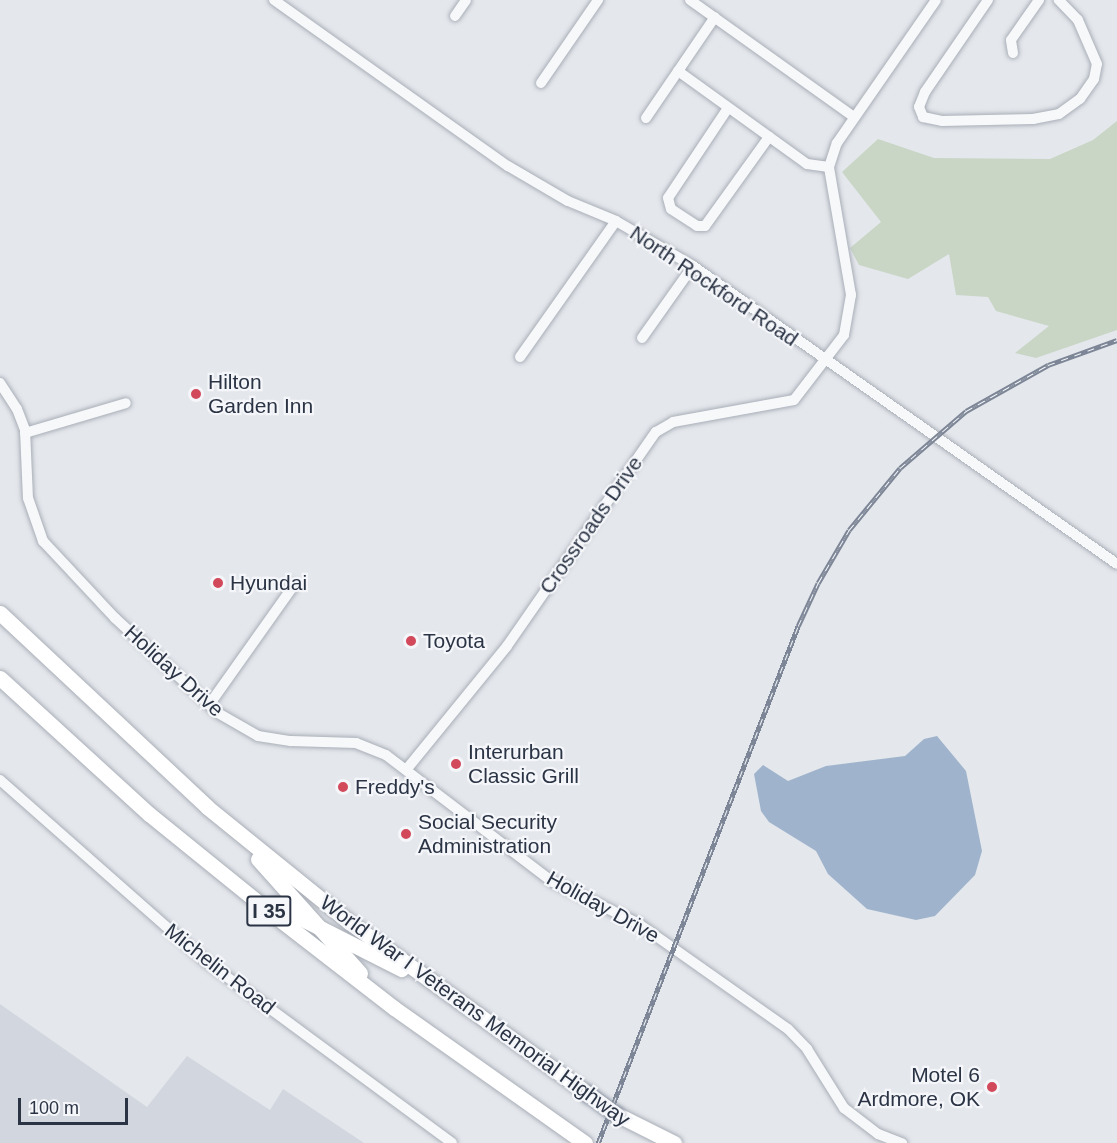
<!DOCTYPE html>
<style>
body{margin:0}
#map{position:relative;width:1117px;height:1143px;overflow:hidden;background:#e4e7ec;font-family:Helvetica,sans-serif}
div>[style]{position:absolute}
.built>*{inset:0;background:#d2d6de}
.green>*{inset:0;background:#c9d6c5}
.water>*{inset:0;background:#9fb4cc}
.roads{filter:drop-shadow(0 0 2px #a9aeb7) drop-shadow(0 0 2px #a9aeb7)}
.minor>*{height:10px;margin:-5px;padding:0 5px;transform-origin:5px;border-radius:5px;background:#f7f8fa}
.highway>*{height:15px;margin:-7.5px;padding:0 7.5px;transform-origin:7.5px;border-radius:7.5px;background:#fff}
.rail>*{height:4.5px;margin-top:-2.25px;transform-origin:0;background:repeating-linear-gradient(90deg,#f4f6f9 0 7px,#7d8696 0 14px);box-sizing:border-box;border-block:2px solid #7d8696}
.bridges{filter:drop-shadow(0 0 2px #8b94a3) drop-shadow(0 0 2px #8b94a3)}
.highway-bridge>*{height:15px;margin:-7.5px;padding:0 7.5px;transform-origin:7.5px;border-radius:7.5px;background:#fff}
.dots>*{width:16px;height:16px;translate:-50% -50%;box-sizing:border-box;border:3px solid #f4f6f9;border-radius:50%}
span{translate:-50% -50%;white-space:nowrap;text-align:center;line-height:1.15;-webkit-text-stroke:4.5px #f4f6f9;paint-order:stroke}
.shield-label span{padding:2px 4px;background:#f4f6f9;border:2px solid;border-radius:4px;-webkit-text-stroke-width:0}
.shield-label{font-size:20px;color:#2b3445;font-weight:700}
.street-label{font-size:21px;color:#2b3445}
.poi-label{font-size:21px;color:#2b3445}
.left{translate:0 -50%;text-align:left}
.right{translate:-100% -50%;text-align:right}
.scale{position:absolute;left:18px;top:1098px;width:110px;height:27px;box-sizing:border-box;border:3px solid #2b3445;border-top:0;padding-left:8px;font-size:18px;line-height:21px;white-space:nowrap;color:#2b3445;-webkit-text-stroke:4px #f4f6f9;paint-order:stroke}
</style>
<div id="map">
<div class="built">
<i style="clip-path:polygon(0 1004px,147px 1107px,187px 1056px,270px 1110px,283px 1089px,364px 1143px,0 1143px)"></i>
</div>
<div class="green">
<i style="clip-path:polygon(1117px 121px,1117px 330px,1036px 358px,1015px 353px,1049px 326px,996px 311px,988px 297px,956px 295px,949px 254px,908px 279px,859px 265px,850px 248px,881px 222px,842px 172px,878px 139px,934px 158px,1050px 159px,1093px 140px)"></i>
</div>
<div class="water">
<i style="clip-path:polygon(937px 736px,966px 771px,982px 851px,975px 875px,935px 916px,916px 920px,867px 909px,828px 874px,816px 851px,769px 822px,761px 811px,754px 774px,763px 765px,788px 781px,826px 766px,905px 756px,924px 739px)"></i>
</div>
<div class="roads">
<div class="minor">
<i style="left:274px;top:0;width:287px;rotate:35.4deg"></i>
<i style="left:508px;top:166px;width:69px;rotate:30.3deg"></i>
<i style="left:568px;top:201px;width:52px;rotate:22.6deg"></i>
<i style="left:616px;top:221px;width:89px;rotate:30.3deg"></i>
<i style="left:693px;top:266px;width:518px;rotate:35.1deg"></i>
<i style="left:690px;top:0;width:201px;rotate:35.5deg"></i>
<i style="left:988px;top:0;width:112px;rotate:124.4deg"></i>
<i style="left:925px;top:92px;width:16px;rotate:112deg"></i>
<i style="left:919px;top:107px;width:11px;rotate:68deg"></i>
<i style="left:923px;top:117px;width:19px;rotate:12deg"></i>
<i style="left:942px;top:121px;width:91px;rotate:-1.3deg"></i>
<i style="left:1033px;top:119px;width:26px;rotate:-11deg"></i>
<i style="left:1059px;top:114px;width:26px;rotate:-36deg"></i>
<i style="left:1080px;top:99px;width:24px;rotate:-55deg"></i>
<i style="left:1094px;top:79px;width:15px;rotate:-79deg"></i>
<i style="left:1097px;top:64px;width:48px;rotate:-113.4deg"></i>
<i style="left:1078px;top:20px;width:28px;rotate:-134deg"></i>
<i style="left:455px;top:16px;width:19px;rotate:-55deg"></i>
<i style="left:1013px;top:53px;width:13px;rotate:-99deg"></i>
<i style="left:1011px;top:40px;width:49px;rotate:-55deg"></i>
<i style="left:678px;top:71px;width:159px;rotate:35.8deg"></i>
<i style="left:807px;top:164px;width:22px;rotate:8deg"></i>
<i style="left:541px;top:83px;width:101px;rotate:-55.5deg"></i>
<i style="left:728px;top:108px;width:108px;rotate:123.7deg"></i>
<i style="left:668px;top:198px;width:11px;rotate:75deg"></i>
<i style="left:671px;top:209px;width:31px;rotate:33deg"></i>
<i style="left:697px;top:226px;width:8px"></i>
<i style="left:705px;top:226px;width:110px;rotate:-54.3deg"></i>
<i style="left:646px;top:118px;width:122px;rotate:-55.7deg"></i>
<i style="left:642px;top:338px;width:88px;rotate:-54.7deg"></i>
<i style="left:520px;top:357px;width:166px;rotate:-54.8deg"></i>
<i style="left:0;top:383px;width:31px;rotate:57deg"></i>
<i style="left:17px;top:409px;width:22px;rotate:69deg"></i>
<i style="left:25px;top:430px;width:68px;rotate:87.5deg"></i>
<i style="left:28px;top:498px;width:46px;rotate:70.8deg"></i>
<i style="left:43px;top:541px;width:105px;rotate:46.9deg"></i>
<i style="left:115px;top:618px;width:140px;rotate:42.7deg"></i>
<i style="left:218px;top:713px;width:46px;rotate:29.9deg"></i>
<i style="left:258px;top:736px;width:33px;rotate:9deg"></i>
<i style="left:291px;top:741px;width:65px;rotate:1.8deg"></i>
<i style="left:356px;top:743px;width:32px;rotate:22deg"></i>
<i style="left:386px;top:755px;width:210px;rotate:37.3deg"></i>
<i style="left:553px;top:882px;width:96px;rotate:26deg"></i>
<i style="left:639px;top:924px;width:182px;rotate:35.2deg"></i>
<i style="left:788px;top:1029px;width:28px;rotate:46deg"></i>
<i style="left:807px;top:1049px;width:70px;rotate:57.9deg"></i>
<i style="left:844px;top:1108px;width:43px;rotate:37.4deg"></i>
<i style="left:878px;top:1134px;width:26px;rotate:21deg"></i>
<i style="left:25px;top:433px;width:105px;rotate:-16.5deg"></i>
<i style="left:209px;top:705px;width:147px;rotate:-54.7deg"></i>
<i style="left:406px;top:770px;width:160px;rotate:-50.8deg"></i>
<i style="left:507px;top:646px;width:261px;rotate:-55.2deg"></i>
<i style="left:656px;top:432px;width:20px;rotate:-30deg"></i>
<i style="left:673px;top:422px;width:123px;rotate:-10.3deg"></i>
<i style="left:794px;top:400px;width:82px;rotate:-52.4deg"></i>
<i style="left:844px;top:335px;width:41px;rotate:-80.1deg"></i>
<i style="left:851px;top:295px;width:130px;rotate:-99.8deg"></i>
<i style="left:829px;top:167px;width:25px;rotate:-72deg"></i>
<i style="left:837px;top:143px;width:174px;rotate:-55.3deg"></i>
<i style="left:0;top:780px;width:272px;rotate:41.4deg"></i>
<i style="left:204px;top:960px;width:308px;rotate:36.4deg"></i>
</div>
<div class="highway">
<i style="left:0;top:613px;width:284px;rotate:43.1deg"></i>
<i style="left:207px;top:807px;width:183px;rotate:39deg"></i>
<i style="left:349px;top:922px;width:294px;rotate:35.7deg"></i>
<i style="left:0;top:678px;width:202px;rotate:42.4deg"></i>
<i style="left:149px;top:814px;width:149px;rotate:39deg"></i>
<i style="left:265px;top:908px;width:163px;rotate:37.8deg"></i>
<i style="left:394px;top:1008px;width:234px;rotate:35.3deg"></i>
<i style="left:258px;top:859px;width:153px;rotate:48.2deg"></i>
<i style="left:273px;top:904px;width:144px;rotate:26.9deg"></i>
<i style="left:616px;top:1114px;width:65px;rotate:26.6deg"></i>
</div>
</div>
<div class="rail">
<i style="left:598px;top:1143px;width:554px;rotate:-68.85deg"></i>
<i style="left:798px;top:626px;width:47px;rotate:-65.1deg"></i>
<i style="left:818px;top:583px;width:61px;rotate:-59.7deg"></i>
<i style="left:849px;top:530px;width:80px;rotate:-50.6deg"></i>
<i style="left:900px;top:468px;width:87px;rotate:-40.8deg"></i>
<i style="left:966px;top:411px;width:94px;rotate:-29.3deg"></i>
<i style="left:1048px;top:365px;width:73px;rotate:-19.9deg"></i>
</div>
<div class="bridges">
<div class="highway-bridge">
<i style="left:588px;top:1094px;width:34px;rotate:36deg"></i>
</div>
</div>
<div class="dots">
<i style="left:196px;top:394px;background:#d1495b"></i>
<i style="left:218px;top:583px;background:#d1495b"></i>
<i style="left:411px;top:641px;background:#d1495b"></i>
<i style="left:456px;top:764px;background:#d1495b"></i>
<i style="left:343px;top:787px;background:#d1495b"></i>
<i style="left:406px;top:834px;background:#d1495b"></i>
<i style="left:992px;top:1087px;background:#d1495b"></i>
</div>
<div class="shield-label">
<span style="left:269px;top:911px">I 35</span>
</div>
<div class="street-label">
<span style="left:714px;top:286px;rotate:34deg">North Rockford Road</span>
<span style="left:591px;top:525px;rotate:-55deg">Crossroads Drive</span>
<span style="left:174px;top:671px;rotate:42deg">Holiday Drive</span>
<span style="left:603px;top:907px;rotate:29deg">Holiday Drive</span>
<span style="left:220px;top:969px;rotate:38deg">Michelin Road</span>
<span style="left:475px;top:1011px;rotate:36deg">World War I Veterans Memorial Highway</span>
</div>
<div class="poi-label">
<span class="left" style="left:208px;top:394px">Hilton<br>Garden Inn</span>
<span class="left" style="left:230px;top:583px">Hyundai</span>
<span class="left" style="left:423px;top:641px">Toyota</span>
<span class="left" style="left:468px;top:764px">Interurban<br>Classic Grill</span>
<span class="left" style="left:355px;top:787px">Freddy's</span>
<span class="left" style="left:418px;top:834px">Social Security<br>Administration</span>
<span class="right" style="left:980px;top:1087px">Motel 6<br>Ardmore, OK</span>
</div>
<div class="scale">100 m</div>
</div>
